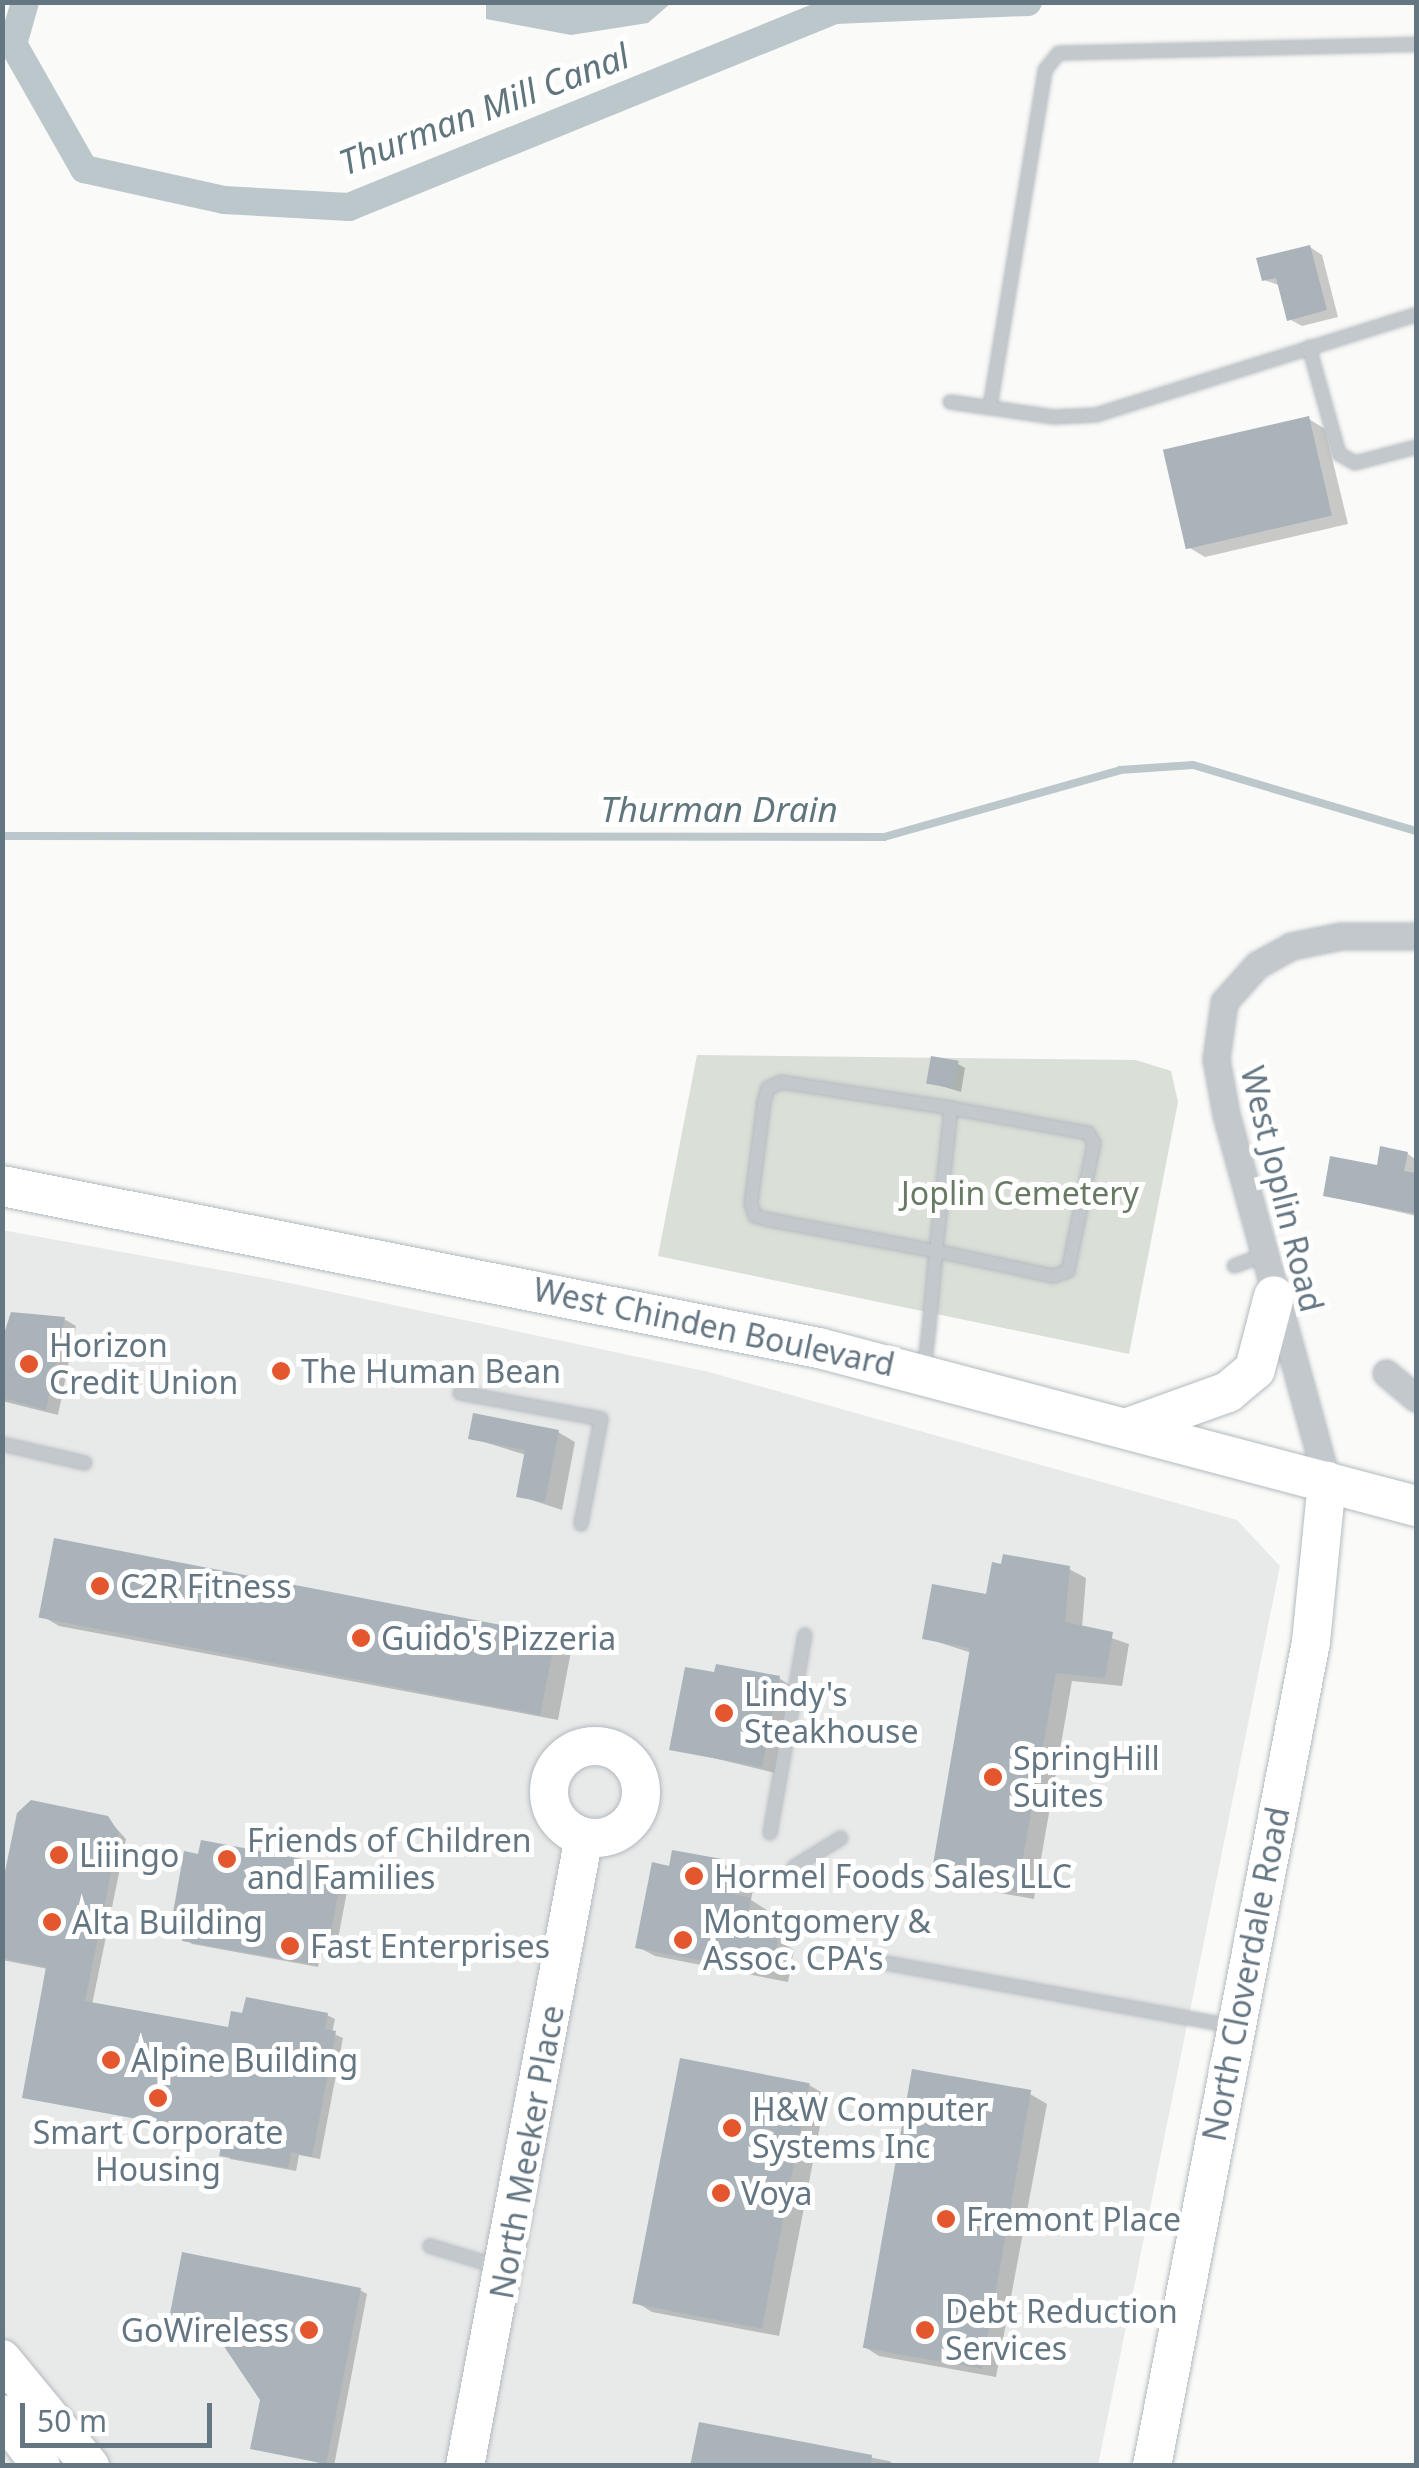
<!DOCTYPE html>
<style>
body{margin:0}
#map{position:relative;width:1419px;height:2468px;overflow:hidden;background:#fafaf8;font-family:"Noto Sans",sans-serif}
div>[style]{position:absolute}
.built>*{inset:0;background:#e8e9e9}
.green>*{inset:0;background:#dadfd7}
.water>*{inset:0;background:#bbc7cb}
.shadow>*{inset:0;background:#0003}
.stream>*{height:8px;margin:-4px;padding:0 4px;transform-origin:4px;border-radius:4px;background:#bbc7cb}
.canal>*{height:28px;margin:-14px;padding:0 14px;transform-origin:14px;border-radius:14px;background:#bbc7cb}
.building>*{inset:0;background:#aab3b9;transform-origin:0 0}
.roads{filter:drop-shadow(0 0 2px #b3babf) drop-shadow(0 0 2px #b3babf)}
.lane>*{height:12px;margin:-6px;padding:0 6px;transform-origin:6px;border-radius:6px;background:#c3c8cc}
.street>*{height:25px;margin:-12.5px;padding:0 12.5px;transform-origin:12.5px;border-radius:12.5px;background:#c3c8cc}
.secondary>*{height:38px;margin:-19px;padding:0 19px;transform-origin:19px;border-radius:19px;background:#fff}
.secondary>.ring{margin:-19px;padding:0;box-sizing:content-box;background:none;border:38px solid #fff;border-radius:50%}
.primary>*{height:40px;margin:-20px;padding:0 20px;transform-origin:20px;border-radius:20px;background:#fff}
.dots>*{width:28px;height:28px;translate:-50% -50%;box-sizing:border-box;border:5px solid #fff;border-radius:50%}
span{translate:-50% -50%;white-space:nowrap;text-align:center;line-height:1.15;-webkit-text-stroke:10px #fff;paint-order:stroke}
.street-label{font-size:32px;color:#657683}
.park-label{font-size:32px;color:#687a64}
.poi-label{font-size:32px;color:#657683}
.left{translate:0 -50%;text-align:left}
.right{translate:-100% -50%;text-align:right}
.water-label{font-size:35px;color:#60757c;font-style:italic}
.frame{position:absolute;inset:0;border:5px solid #657683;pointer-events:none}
.scale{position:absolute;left:20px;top:2403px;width:192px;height:45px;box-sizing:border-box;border:5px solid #657683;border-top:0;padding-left:12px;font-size:30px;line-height:35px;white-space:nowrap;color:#657683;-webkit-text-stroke:8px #fff;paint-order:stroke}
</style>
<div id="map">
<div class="built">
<i style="clip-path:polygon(2px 1230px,275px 1280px,709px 1372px,1237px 1520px,1280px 1566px,1098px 2465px,3px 2465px)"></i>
</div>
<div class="green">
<i style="clip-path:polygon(697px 1055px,1136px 1060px,1171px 1071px,1178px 1102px,1129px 1354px,658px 1256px)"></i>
</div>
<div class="water">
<i style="clip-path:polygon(486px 3px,486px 2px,671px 3px,648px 23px,571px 35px,486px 19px)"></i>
</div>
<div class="shadow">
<i style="clip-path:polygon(1310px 247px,1322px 255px,1338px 317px,1302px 326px,1289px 319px,1281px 286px,1264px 280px)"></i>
<i style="clip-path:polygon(1309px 419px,1325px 429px,1348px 524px,1205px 557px,1188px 547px)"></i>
<i style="clip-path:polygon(958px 1064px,965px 1068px,961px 1092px,928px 1082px)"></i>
<i style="clip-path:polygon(1408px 1154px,1415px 1159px,1416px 1216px,1325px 1195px)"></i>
<i style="clip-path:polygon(64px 1319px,76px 1326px,58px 1415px,2px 1401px,2px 1342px)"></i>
<i style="clip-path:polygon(558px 1432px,575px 1442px,562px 1510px,519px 1496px,526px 1455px,471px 1438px)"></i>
<i style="clip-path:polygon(1069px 1569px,1086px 1578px,1082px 1628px,1129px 1644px,1122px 1686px,1072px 1681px,1034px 1899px,950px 1884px,933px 1875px,972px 1653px,925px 1638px,988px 1597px)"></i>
<i style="clip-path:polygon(42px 1616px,555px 1636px,572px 1646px,558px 1720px,59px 1626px)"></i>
<i style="clip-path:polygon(716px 1675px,779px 1678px,791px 1686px,775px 1773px,672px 1748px)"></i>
<i style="clip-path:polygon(107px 1818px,126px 1839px,92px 2005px,230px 2030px,327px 2015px,335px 2019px,332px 2033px,343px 2038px,320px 2159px,299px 2155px,296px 2171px,230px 2159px,211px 2133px,25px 2097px,48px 1969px,2px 1960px,2px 1898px)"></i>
<i style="clip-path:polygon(722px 1862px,753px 1890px,751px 1900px,767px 1910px,765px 1920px,786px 1931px,784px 1944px,794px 1950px,788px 1982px,655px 1956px,638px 1947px,671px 1868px)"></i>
<i style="clip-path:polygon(328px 1866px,336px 1871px,334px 1880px,348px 1886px,335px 1955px,321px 1953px,318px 1967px,192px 1944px,185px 1939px,186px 1928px,174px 1922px)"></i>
<i style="clip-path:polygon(809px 2085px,826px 2095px,779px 2336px,652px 2312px,636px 2302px)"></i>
<i style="clip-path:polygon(1030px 2094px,1047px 2104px,996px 2377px,879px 2356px,863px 2346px)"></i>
<i style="clip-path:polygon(360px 2290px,367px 2294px,334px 2466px,253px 2448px,262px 2399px,223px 2341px,170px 2328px)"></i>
<i style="clip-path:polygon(701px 2425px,889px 2461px,897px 2466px,693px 2466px)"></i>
</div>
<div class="stream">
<i style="left:2px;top:836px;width:882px;rotate:0.06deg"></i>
<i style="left:884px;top:837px;width:245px;rotate:-15.8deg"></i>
<i style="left:1120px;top:770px;width:73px;rotate:-3.9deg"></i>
<i style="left:1193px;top:765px;width:233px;rotate:16.5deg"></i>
</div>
<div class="canal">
<i style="left:25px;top:2px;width:44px;rotate:105.9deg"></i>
<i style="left:13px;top:44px;width:144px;rotate:60.4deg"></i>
<i style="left:84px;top:169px;width:143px;rotate:12.5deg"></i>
<i style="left:224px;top:200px;width:125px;rotate:3.2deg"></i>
<i style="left:349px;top:207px;width:524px;rotate:-22.07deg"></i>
<i style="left:835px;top:10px;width:193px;rotate:-2.4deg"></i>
</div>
<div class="building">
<i style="clip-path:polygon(1310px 245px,1327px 310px,1287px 321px,1276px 278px,1262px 281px,1256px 258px)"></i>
<i style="left:1309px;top:416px;width:102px;height:150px;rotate:77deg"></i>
<i style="left:931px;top:1056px;width:28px;height:28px;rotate:10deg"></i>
<i style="clip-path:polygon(1380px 1146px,1408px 1152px,1404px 1171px,1416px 1173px,1416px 1214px,1323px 1196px,1330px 1156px,1377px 1165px)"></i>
<i style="clip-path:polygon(11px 1312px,65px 1317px,46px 1410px,2px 1398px,2px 1340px)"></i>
<i style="clip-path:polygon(473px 1413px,559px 1430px,545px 1502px,516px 1497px,525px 1450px,468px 1439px)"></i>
<i style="left:54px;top:1538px;width:511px;height:81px;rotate:11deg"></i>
<i style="clip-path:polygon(1003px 1554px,1070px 1566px,1065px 1622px,1113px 1632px,1105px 1678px,1056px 1673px,1017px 1891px,931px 1876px,970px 1648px,922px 1639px,932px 1584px,986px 1594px,992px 1562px,1001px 1564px)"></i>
<i style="clip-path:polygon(716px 1664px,780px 1676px,762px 1767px,669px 1750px,685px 1667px,714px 1672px)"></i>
<i style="clip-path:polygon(31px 1800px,108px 1816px,119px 1833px,85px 2001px,228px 2027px,231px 2011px,242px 2013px,246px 1997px,328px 2013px,325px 2029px,336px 2031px,312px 2157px,291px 2152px,288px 2168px,219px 2156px,222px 2142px,207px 2139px,209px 2132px,22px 2098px,46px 1967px,2px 1958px,2px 1886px,17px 1813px)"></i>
<i style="clip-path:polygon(201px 1840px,329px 1864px,327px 1877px,341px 1879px,327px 1953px,313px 1950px,311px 1964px,182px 1941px,184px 1926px,171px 1924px,184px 1851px,198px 1854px)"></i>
<i style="clip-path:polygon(672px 1850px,722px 1859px,720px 1875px,737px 1878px,734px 1894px,751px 1898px,748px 1914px,770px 1919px,767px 1935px,778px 1938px,772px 1974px,635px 1948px,652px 1862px,669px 1866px)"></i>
<i style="left:680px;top:2058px;width:132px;height:250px;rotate:11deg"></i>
<i style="left:912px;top:2069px;width:121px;height:283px;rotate:10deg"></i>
<i style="clip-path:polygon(182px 2252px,361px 2288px,326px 2464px,250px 2449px,260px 2400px,219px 2339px,167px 2329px)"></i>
<i style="clip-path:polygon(699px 2422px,872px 2455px,871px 2466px,690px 2466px)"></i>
</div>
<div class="roads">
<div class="lane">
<i style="left:1309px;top:347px;width:111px;rotate:74.3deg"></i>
<i style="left:1339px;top:454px;width:18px;rotate:29deg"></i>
<i style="left:1355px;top:463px;width:63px;rotate:-14.7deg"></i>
<i style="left:950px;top:402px;width:105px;rotate:8.2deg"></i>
<i style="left:1054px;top:417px;width:42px;rotate:-2.7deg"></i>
<i style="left:1096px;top:415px;width:335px;rotate:-17.4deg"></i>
<i style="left:990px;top:407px;width:341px;rotate:-80.7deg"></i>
<i style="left:1045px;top:70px;width:22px;rotate:-51deg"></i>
<i style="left:1059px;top:53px;width:357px;rotate:-1.4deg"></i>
<i style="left:1234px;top:1266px;width:30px;rotate:-20deg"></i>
<i style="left:924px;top:1371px;width:44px;rotate:-83.5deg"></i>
<i style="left:929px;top:1327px;width:76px;rotate:-84.7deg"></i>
<i style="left:936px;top:1251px;width:144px;rotate:-84deg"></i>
<i style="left:951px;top:1108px;width:171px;rotate:-171.3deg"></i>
<i style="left:782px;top:1082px;width:15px;rotate:157deg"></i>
<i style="left:768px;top:1088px;width:15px;rotate:106deg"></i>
<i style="left:764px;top:1102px;width:103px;rotate:97.3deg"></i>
<i style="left:751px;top:1204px;width:13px;rotate:72deg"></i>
<i style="left:755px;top:1216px;width:16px;rotate:15deg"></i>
<i style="left:770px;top:1220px;width:169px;rotate:10.6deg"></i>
<i style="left:936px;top:1251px;width:120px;rotate:12.1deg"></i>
<i style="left:1053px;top:1276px;width:16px;rotate:-18deg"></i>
<i style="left:1068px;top:1271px;width:131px;rotate:-78.5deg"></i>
<i style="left:1094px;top:1143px;width:12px;rotate:-121deg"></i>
<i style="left:1088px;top:1133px;width:139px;rotate:-169.7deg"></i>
<i style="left:460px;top:1393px;width:143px;rotate:10.4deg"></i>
<i style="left:601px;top:1419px;width:107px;rotate:100.8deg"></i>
<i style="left:2px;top:1444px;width:85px;rotate:12.9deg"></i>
<i style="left:770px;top:1833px;width:201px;rotate:-80deg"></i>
<i style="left:794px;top:1867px;width:55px;rotate:-31.7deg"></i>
<i style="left:880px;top:1962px;width:358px;rotate:10.3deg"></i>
<i style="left:430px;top:2246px;width:72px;rotate:16.9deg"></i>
</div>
<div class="street">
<i style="left:1386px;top:1373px;width:39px;rotate:40deg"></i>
<i style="left:1327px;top:1481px;width:381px;rotate:-105.4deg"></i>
<i style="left:1226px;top:1114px;width:56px;rotate:-100.3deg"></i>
<i style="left:1216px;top:1059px;width:58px;rotate:-82deg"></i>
<i style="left:1224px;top:1002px;width:50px;rotate:-48.3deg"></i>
<i style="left:1257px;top:965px;width:39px;rotate:-29deg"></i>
<i style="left:1291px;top:946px;width:51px;rotate:-11.3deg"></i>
<i style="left:1341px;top:936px;width:75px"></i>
</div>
<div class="secondary">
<i class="ring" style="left:549px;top:1746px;width:54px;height:54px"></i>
<i style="left:2px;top:2359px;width:139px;rotate:50.6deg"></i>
<i style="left:2px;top:2414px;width:65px;rotate:53.1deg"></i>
<i style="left:465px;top:2466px;width:640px;rotate:-79.29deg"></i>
<i style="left:1152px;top:2466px;width:839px;rotate:-79.08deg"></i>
<i style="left:1311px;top:1642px;width:162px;rotate:-84.3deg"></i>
</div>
<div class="primary">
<i style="left:2px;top:1186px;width:833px;rotate:11.22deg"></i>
<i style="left:819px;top:1348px;width:618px;rotate:14.82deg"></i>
<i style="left:1128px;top:1428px;width:106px;rotate:-19.8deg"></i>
<i style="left:1228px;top:1392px;width:35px;rotate:-40deg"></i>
<i style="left:1255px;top:1369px;width:75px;rotate:-75.4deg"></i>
</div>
</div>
<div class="dots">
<i style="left:29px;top:1364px;background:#e4572e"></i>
<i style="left:281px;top:1371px;background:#e4572e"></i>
<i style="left:100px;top:1586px;background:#e4572e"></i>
<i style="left:361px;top:1638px;background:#e4572e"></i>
<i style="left:724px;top:1713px;background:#e4572e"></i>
<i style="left:993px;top:1777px;background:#e4572e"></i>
<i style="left:59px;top:1855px;background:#e4572e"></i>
<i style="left:227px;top:1859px;background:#e4572e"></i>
<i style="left:694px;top:1876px;background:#e4572e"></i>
<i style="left:52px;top:1922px;background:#e4572e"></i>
<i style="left:683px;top:1940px;background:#e4572e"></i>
<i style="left:290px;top:1946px;background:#e4572e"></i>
<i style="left:111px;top:2060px;background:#e4572e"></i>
<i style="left:158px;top:2098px;background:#e4572e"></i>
<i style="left:732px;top:2128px;background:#e4572e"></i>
<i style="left:721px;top:2193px;background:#e4572e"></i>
<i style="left:946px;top:2219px;background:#e4572e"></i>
<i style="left:309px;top:2330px;background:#e4572e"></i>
<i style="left:925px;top:2330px;background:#e4572e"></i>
</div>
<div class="street-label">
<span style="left:1282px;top:1189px;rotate:76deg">West Joplin Road</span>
<span style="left:714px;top:1327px;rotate:12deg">West Chinden Boulevard</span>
<span style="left:1246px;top:1974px;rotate:-79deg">North Cloverdale Road</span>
<span style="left:527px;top:2152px;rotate:-80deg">North Meeker Place</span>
</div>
<div class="park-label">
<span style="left:1020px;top:1193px">Joplin Cemetery</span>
</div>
<div class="poi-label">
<span class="left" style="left:49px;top:1364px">Horizon<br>Credit Union</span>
<span class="left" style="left:301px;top:1371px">The Human Bean</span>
<span class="left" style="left:120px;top:1586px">C2R Fitness</span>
<span class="left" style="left:381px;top:1638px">Guido's Pizzeria</span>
<span class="left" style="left:744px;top:1713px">Lindy's<br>Steakhouse</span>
<span class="left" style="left:1013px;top:1777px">SpringHill<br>Suites</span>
<span class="left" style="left:247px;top:1859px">Friends of Children<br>and Families</span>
<span class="left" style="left:79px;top:1855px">Liiingo</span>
<span class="left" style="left:714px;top:1876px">Hormel Foods Sales LLC</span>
<span class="left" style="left:72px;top:1922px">Alta Building</span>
<span class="left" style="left:703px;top:1940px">Montgomery &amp;<br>Assoc. CPA's</span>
<span class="left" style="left:310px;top:1946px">Fast Enterprises</span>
<span class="left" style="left:131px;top:2060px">Alpine Building</span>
<span class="left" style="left:752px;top:2128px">H&amp;W Computer<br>Systems Inc</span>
<span style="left:158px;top:2151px">Smart Corporate<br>Housing</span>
<span class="left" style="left:741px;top:2193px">Voya</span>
<span class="left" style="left:966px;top:2219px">Fremont Place</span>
<span class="left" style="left:945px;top:2330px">Debt Reduction<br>Services</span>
<span class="right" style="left:289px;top:2330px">GoWireless</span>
</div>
<div class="water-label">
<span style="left:484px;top:109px;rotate:-21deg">Thurman Mill Canal</span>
<span style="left:719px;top:809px">Thurman Drain</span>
</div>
<div class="frame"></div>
<div class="scale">50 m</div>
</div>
